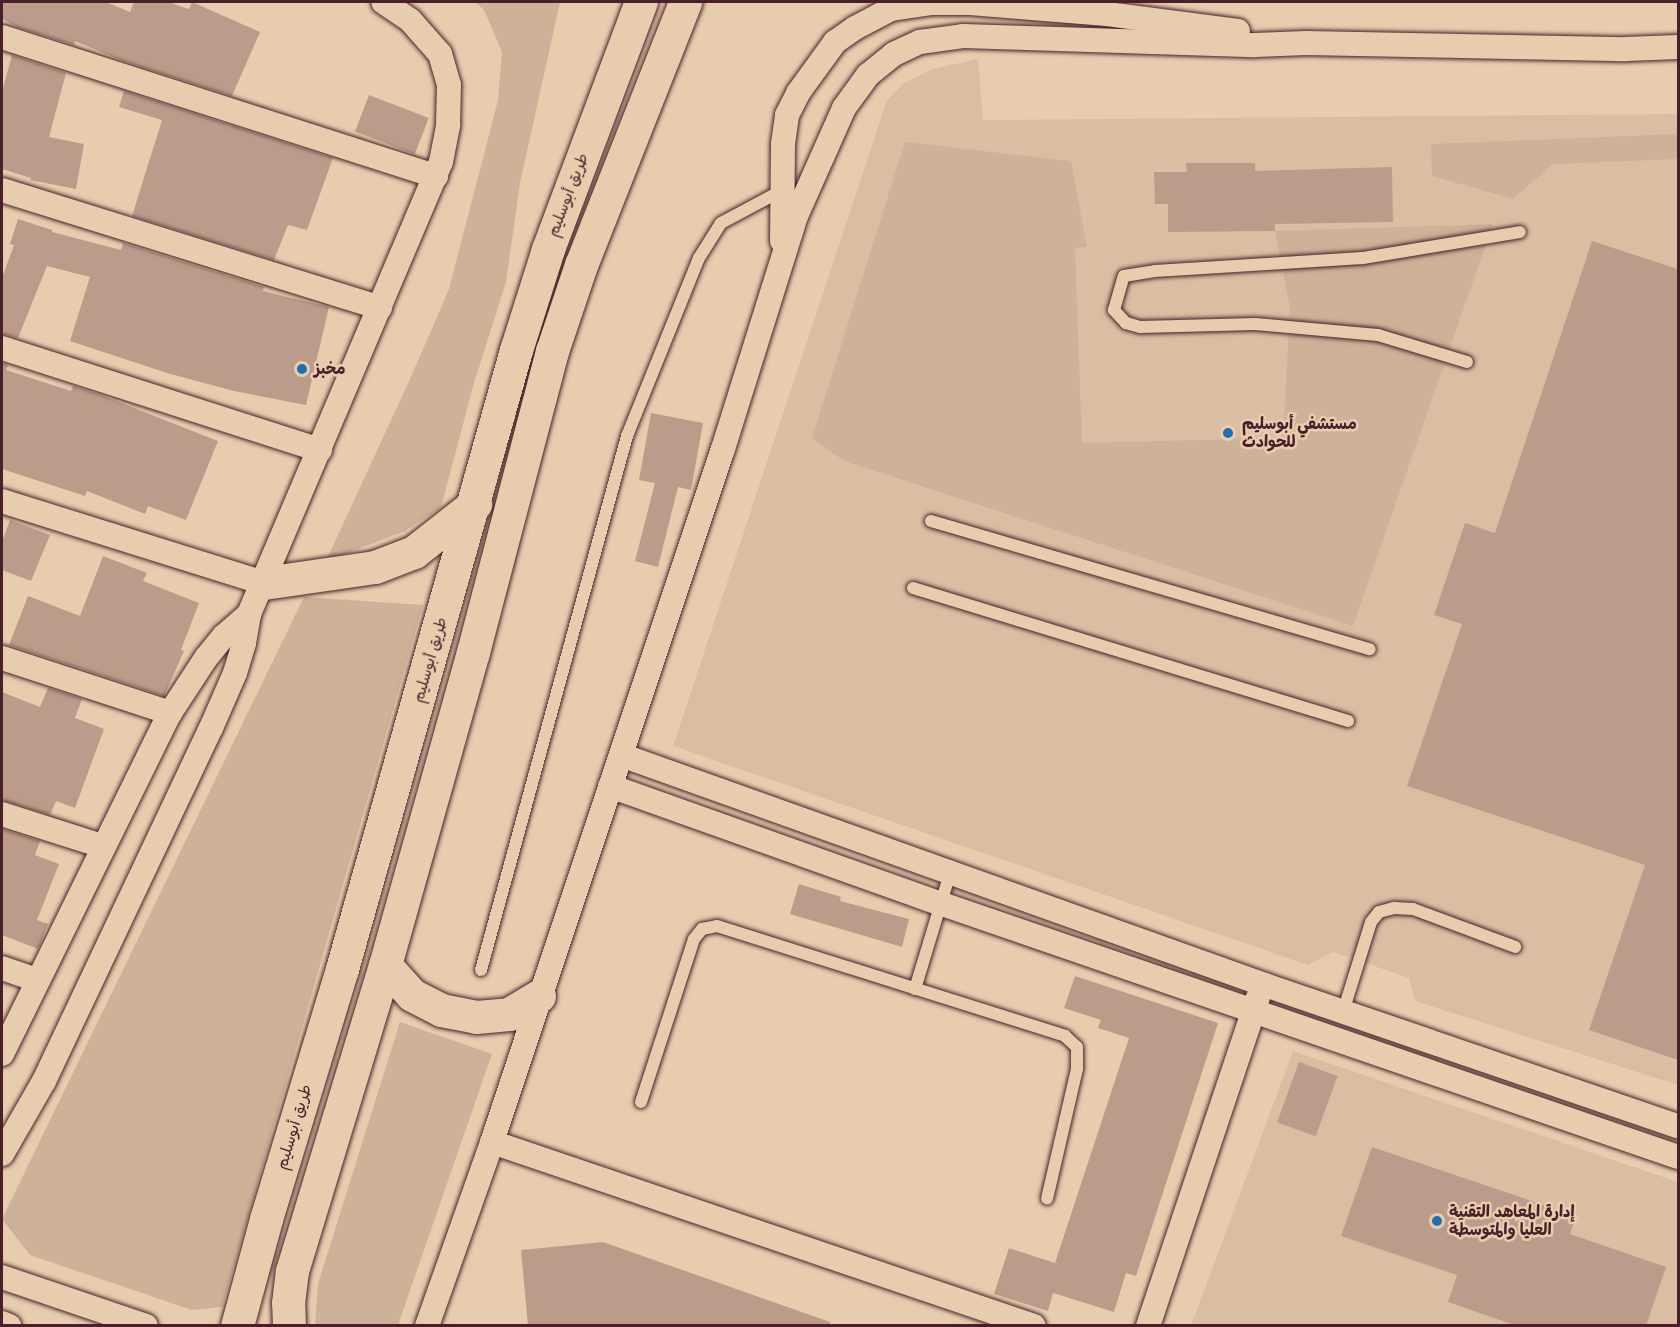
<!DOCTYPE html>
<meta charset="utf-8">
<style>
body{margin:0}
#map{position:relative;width:1680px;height:1327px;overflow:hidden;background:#e7cdae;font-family:Sriracha,"Playpen Sans Arabic",sans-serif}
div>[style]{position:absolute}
.built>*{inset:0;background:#dabea3}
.green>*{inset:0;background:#ceb199}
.building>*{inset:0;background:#bb9c8a;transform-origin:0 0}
.roads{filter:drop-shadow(0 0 2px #4a1f2b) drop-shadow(0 0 2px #4a1f2b)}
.service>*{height:12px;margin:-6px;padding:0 6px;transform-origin:6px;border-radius:6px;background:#e7cdae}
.minor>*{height:24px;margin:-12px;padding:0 12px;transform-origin:12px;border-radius:12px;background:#e7cdae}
.secondary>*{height:33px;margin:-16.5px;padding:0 16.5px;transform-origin:16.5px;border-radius:16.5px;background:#e7cdae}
.dots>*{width:16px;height:16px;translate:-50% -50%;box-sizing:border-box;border:3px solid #e7cdae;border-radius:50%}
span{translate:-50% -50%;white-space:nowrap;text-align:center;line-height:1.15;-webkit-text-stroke:5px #e7cdae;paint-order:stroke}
.street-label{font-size:16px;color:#4a1f2b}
.poi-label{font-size:16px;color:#4a1f2b;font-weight:700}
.left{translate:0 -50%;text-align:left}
.frame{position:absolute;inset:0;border:3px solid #4a1f2b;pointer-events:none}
</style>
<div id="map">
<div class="built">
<i style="clip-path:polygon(978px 59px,983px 120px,1678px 114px,1678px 1085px,1415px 1001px,1409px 978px,1333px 952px,1308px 965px,673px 746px,887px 100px,904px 83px,933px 69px)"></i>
<i style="clip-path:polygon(1293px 1051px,1678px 1182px,1678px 1325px,1191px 1326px)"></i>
</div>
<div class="green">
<i style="clip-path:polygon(475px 2px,560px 2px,520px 183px,506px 282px,474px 383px,441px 507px,405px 531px,326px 561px,410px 379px,449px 289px,498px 100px,502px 52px,484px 10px)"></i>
<i style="clip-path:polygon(1678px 134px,1678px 159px,1553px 164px,1513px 199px,1432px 176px,1431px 144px)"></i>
<i style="clip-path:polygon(905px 142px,1071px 161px,1087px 247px,1075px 248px,1082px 443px,1283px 438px,1290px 308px,1275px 231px,1493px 224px,1353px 626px,844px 461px,812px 438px)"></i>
<i style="clip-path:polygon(304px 597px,423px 605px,222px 1307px,192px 1310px,30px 1255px,2px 1219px)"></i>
<i style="clip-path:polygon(400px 1022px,492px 1054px,398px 1325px,315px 1325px,318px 1284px)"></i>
</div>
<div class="building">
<i style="clip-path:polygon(2px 2px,106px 2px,130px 12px,134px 2px,168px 2px,189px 9px,192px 2px,260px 32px,232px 96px,123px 61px,75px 41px,74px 45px,19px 28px,2px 19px)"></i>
<i style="clip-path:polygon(12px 55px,66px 73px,49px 137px,84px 144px,76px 189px,30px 180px,31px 178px,2px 169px,2px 92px)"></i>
<i style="clip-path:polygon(124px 91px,333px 158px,307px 230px,288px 225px,274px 260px,132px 216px,162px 120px,119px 107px)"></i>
<i style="left:369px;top:95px;width:64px;height:39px;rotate:21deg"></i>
<i style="clip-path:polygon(1186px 163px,1255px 163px,1255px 171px,1392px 167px,1393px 222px,1275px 224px,1275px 231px,1168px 232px,1168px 204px,1155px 204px,1154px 172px,1187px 172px)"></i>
<i style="clip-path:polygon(18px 219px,52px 230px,52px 232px,121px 250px,123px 243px,264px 287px,263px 291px,329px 307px,306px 405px,234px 391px,167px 373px,70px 341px,90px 277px,47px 266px,18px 338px,2px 334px,2px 278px,14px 245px,10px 244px)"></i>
<i style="clip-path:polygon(1592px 241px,1678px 269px,1678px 1060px,1589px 1030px,1645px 865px,1407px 786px,1462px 624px,1434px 615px,1465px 523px,1495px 533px)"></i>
<i style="clip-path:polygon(2px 363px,8px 365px,6px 370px,71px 391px,73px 386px,101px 395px,218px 441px,186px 520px,148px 506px,145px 514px,87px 491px,85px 496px,2px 469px)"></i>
<i style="clip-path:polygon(651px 413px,703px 423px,691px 490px,678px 487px,658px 567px,635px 561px,655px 483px,639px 480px)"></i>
<i style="clip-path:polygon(10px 520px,50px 535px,31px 581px,2px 570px,2px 542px)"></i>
<i style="clip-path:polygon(103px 556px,147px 573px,143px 581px,199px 603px,181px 650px,184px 651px,164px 696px,9px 645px,28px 596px,80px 616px)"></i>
<i style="clip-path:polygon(48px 688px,82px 699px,75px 718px,104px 729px,75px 808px,56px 801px,50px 815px,2px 800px,2px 692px,40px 707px)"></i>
<i style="clip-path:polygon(2px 829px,40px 841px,35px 855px,59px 864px,37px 920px,48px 924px,38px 949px,2px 935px)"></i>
<i style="clip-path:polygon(799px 884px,841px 897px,840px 901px,909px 919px,902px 947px,790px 914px)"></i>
<i style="clip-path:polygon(1075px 976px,1218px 1023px,1136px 1276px,1126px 1273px,1114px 1312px,1053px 1293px,1048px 1311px,994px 1294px,1009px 1248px,1055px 1263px,1129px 1038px,1098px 1028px,1101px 1020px,1064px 1008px)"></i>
<i style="left:1299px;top:1062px;width:41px;height:64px;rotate:20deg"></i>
<i style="clip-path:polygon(1372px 1147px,1576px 1216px,1570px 1234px,1666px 1267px,1646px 1326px,1517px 1326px,1448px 1302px,1457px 1275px,1341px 1236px)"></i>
<i style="clip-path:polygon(603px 1242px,830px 1322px,830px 1326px,528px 1326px,521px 1250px)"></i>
</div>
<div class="roads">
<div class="service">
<i style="left:1467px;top:362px;width:93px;rotate:-163.1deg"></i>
<i style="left:1378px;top:335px;width:123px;rotate:-174.9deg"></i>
<i style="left:1255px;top:324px;width:115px;rotate:178.5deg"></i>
<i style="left:1140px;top:327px;width:15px;rotate:-164deg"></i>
<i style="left:1126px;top:323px;width:18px;rotate:-133deg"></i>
<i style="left:1114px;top:310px;width:35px;rotate:-74deg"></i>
<i style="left:1124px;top:276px;width:31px;rotate:-9deg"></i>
<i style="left:1155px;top:271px;width:208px;rotate:-3.6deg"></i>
<i style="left:1363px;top:258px;width:159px;rotate:-9.4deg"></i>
<i style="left:931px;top:521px;width:457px;rotate:16.3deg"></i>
<i style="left:913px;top:588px;width:455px;rotate:17deg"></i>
<i style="left:481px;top:970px;width:554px;rotate:-74.71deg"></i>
<i style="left:627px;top:436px;width:192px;rotate:-68deg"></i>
<i style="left:699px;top:258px;width:41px;rotate:-57.8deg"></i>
<i style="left:721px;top:223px;width:68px;rotate:-28.1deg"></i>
<i style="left:915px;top:989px;width:121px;rotate:-73.2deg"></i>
<i style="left:1343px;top:1012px;width:94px;rotate:-72.7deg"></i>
<i style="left:1371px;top:922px;width:13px;rotate:-51deg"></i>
<i style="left:1379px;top:912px;width:16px;rotate:-15deg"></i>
<i style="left:1394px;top:908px;width:19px;rotate:3deg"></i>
<i style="left:1413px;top:909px;width:109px;rotate:20.4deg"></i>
<i style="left:641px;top:1102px;width:171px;rotate:-72deg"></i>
<i style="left:694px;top:939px;width:13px;rotate:-51deg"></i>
<i style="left:702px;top:929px;width:15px;rotate:-11deg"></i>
<i style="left:717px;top:926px;width:365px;rotate:17.5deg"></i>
<i style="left:1065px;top:1036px;width:16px;rotate:43deg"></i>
<i style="left:1077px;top:1047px;width:22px;rotate:90deg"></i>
<i style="left:1077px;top:1069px;width:133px;rotate:103deg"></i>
</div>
<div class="minor">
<i style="left:2px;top:37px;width:456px;rotate:17.8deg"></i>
<i style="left:2px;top:190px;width:396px;rotate:17.3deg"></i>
<i style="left:782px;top:241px;width:97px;rotate:-89.4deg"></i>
<i style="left:783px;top:144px;width:29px;rotate:-82deg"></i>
<i style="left:787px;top:115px;width:25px;rotate:-63deg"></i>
<i style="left:798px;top:93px;width:63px;rotate:-54deg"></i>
<i style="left:835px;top:42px;width:24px;rotate:-35deg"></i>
<i style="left:855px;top:28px;width:41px;rotate:-27.8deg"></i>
<i style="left:891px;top:9px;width:40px;rotate:-8.5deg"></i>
<i style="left:931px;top:3px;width:39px"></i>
<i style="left:970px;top:3px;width:137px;rotate:4.6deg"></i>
<i style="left:1107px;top:14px;width:132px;rotate:7.4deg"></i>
<i style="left:2px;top:348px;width:334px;rotate:17.8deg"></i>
<i style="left:2px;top:501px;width:275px;rotate:17.4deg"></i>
<i style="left:2px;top:658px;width:177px;rotate:18.1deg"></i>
<i style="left:621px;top:755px;width:684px;rotate:19.65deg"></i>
<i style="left:1265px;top:985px;width:436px;rotate:18.9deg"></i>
<i style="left:610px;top:786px;width:352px;rotate:19.6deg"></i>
<i style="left:942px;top:904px;width:778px;rotate:18.97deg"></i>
<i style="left:2px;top:814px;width:105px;rotate:17.7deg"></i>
<i style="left:2px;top:968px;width:37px;rotate:19deg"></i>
<i style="left:2px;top:1054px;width:380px;rotate:-63.8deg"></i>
<i style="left:170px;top:713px;width:66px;rotate:-56.8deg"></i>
<i style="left:206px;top:658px;width:28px;rotate:-51deg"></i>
<i style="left:224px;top:636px;width:33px;rotate:-41deg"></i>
<i style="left:492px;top:1142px;width:572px;rotate:18.75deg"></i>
<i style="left:2px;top:1154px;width:84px;rotate:-60.1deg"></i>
<i style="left:44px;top:1081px;width:391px;rotate:-64.7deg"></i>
<i style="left:211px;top:728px;width:60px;rotate:-66.4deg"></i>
<i style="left:235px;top:673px;width:31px;rotate:-73deg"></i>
<i style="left:244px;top:643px;width:29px;rotate:-80deg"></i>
<i style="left:249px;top:614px;width:491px;rotate:-67deg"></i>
<i style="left:441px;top:162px;width:38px;rotate:-79deg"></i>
<i style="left:448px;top:125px;width:40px;rotate:-88.6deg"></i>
<i style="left:449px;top:85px;width:32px;rotate:-106deg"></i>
<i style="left:440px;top:54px;width:45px;rotate:-131.4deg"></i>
<i style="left:410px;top:20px;width:32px;rotate:-146deg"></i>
<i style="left:2px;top:1277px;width:152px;rotate:18.8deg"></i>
<i style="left:2px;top:1323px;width:8px;rotate:23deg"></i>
<i style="left:427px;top:1326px;width:195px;rotate:-70.5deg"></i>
<i style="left:492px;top:1142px;width:730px;rotate:-71.57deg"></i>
<i style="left:723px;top:449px;width:244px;rotate:-72.6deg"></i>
<i style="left:796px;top:216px;width:118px;rotate:-66deg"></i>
<i style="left:844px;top:108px;width:41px;rotate:-54deg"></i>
<i style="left:868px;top:75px;width:33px;rotate:-39deg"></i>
<i style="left:894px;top:54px;width:29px;rotate:-25deg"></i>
<i style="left:920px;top:42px;width:43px;rotate:-7.9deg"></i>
<i style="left:963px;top:36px;width:292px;rotate:1.8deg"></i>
<i style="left:1255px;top:45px;width:51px;rotate:-2.2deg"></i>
<i style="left:1306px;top:43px;width:320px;rotate:1.1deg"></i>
<i style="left:1626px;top:49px;width:52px;rotate:-2.2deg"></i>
<i style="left:1148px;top:1326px;width:346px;rotate:-71.5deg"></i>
</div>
<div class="secondary">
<i style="left:264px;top:583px;width:112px;rotate:-8.2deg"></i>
<i style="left:375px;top:567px;width:42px;rotate:-21deg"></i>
<i style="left:414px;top:552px;width:78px;rotate:-38.2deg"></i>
<i style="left:385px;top:965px;width:40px;rotate:48deg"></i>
<i style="left:412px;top:995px;width:33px;rotate:27deg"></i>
<i style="left:441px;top:1010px;width:36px;rotate:11deg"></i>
<i style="left:476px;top:1017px;width:33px;rotate:-5deg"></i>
<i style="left:509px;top:1014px;width:35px;rotate:-31deg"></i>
<i style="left:237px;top:1326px;width:111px;rotate:-74.8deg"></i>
<i style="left:266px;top:1219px;width:261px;rotate:-73.1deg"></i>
<i style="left:342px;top:969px;width:643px;rotate:-74.3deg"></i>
<i style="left:516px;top:350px;width:106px;rotate:-72.4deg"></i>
<i style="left:548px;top:249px;width:264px;rotate:-69.4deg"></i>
<i style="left:289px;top:1326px;width:23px;rotate:-92deg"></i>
<i style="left:288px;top:1303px;width:32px;rotate:-83deg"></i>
<i style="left:292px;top:1271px;width:320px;rotate:-73.1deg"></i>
<i style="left:385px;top:965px;width:325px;rotate:-74.3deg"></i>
<i style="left:473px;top:652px;width:311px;rotate:-75.3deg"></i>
<i style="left:552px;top:351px;width:91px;rotate:-71.4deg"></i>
<i style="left:581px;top:265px;width:283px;rotate:-68.4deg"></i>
</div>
</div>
<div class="dots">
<i style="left:302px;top:369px;background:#1f6fb2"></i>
<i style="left:1228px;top:433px;background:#1f6fb2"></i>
<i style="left:1437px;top:1221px;background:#1f6fb2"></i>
</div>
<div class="street-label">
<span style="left:568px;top:195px;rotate:-69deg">طريق أبوسليم</span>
<span style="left:430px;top:660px;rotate:-74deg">طريق أبوسليم</span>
<span style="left:294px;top:1127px;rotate:-73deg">طريق أبوسليم</span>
</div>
<div class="poi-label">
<span class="left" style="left:314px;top:369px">مخبز</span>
<span class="left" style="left:1242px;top:433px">مستشفي أبوسليم<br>للحوادث</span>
<span class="left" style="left:1449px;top:1221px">إدارة المعاهد التقنية<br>العليا والمتوسطة</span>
</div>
<div class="frame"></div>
</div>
